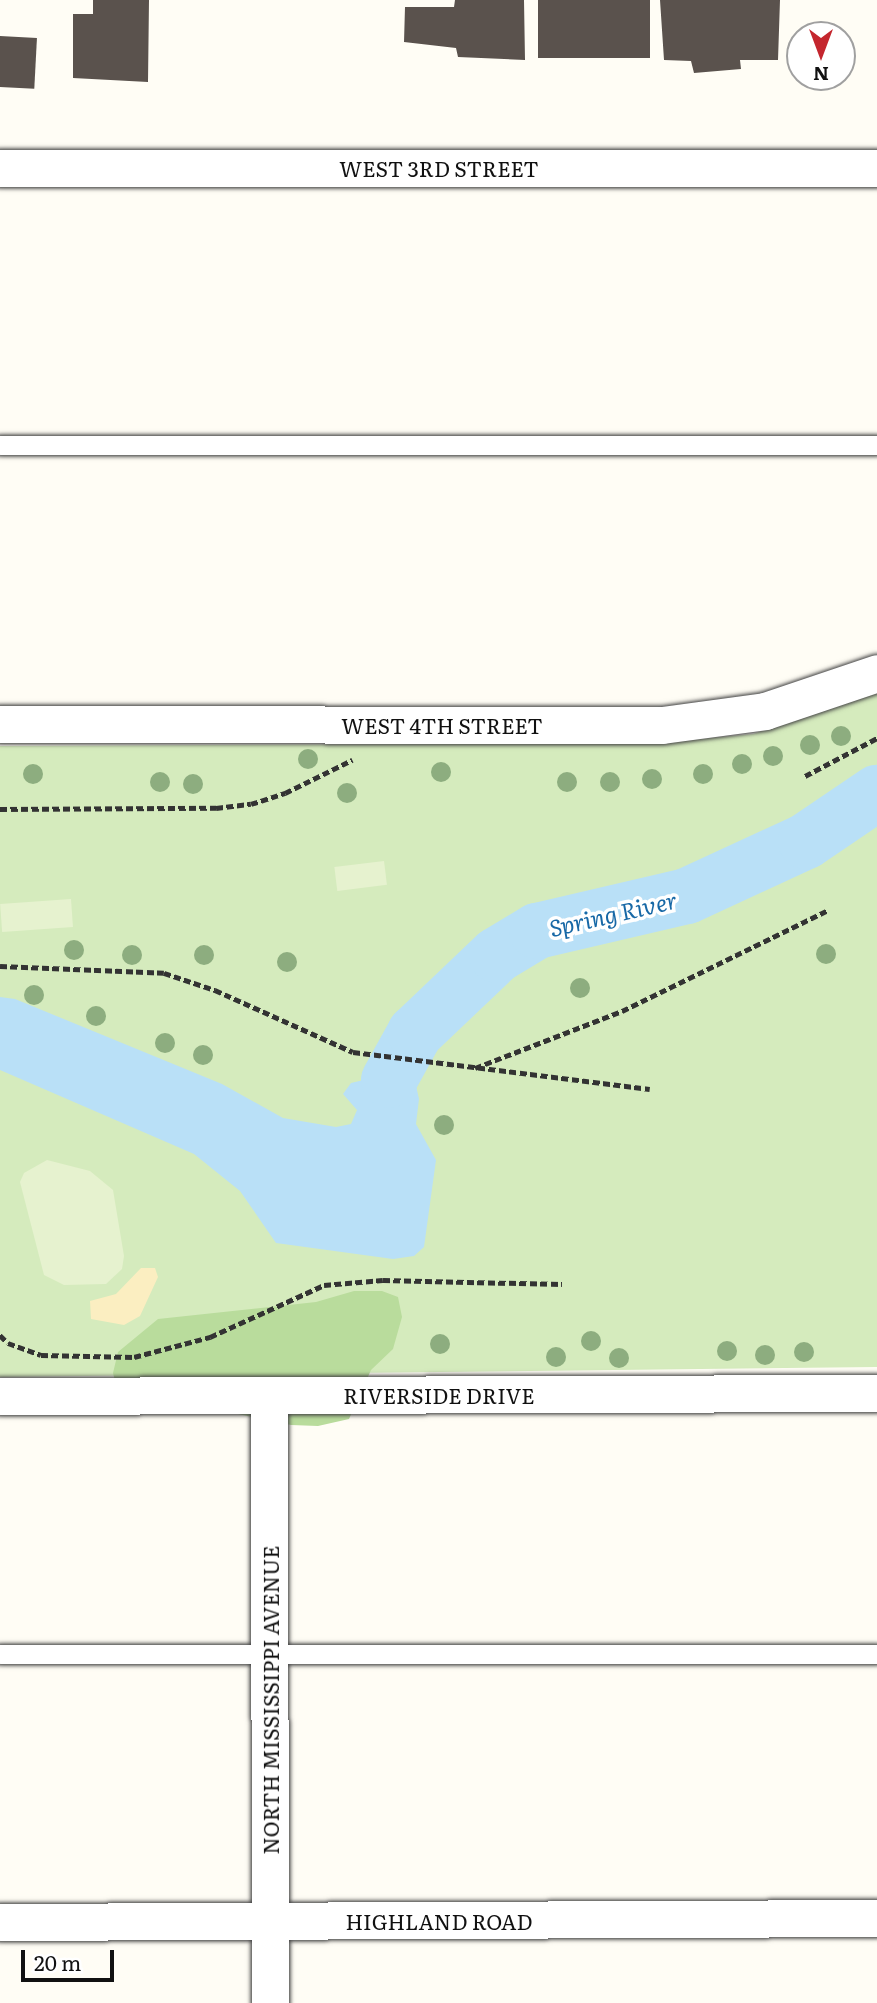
<!DOCTYPE html>
<style>
body{margin:0}
#map{position:relative;width:877px;height:2003px;overflow:hidden;background:#fffdf5;font-family:Literata,serif}
div>[style]{position:absolute}
.green>*{inset:0;background:#d5ebbd}
.forest>*{inset:0;background:#b9dc9c}
.sand>*{inset:0;background:#fbeec1}
.pitch>*{inset:0;background:#e6f2cf;transform-origin:0 0}
.water>*{inset:0;background:#b9e0f7}
.river>*{height:56px;margin:-28px;padding:0 28px;transform-origin:28px;border-radius:28px;background:#b9e0f7}
.building>*{inset:0;background:#5a524d;transform-origin:0 0}
.path>*{height:4.5px;margin-top:-2.25px;transform-origin:0;background:repeating-linear-gradient(90deg,#333 0 7px,transparent 0 10.5px)}
.roads{filter:drop-shadow(0 0 2px #444) drop-shadow(0 0 2px #444)}
.service>*{height:19px;margin:-9.5px;padding:0 9.5px;transform-origin:9.5px;border-radius:9.5px;background:#fff}
.minor>*{height:37px;margin:-18.5px;padding:0 18.5px;transform-origin:18.5px;border-radius:18.5px;background:#fff}
.trees>*{width:20px;height:20px;margin:-10px;border-radius:50%;background:#8dad7f}
span{translate:-50% -50%;white-space:nowrap;text-align:center;line-height:1.15;-webkit-text-stroke:7px #fff;paint-order:stroke}
.street-label{font-size:21px;color:#111}
.water-label{font-size:23px;color:#1768a6;font-style:italic}
.north{position:absolute;left:786px;top:21px;width:70px;height:70px;box-sizing:border-box;background:#fff;border:2px solid #a0a0a0;border-radius:50%;rotate:180deg;font-size:19px;font-weight:700;line-height:28px;text-align:center;color:#111}
.north::after{content:'';display:block;margin:auto;width:24px;height:32px;background:#c4262e;clip-path:polygon(50% 0,100% 100%,50% 72%,0 100%)}
.scale{position:absolute;left:21px;top:1950px;width:93px;height:32px;box-sizing:border-box;border:4px solid #111;border-top:0;padding-left:9px;font-size:21px;line-height:24px;white-space:nowrap;color:#111;-webkit-text-stroke:5px #fff;paint-order:stroke}
</style>
<div id="map">
<div class="green">
<i style="clip-path:polygon(877px 691px,877px 1367px,0 1377px,0 746px,655px 743px,753px 734px)"></i>
</div>
<div class="forest">
<i style="clip-path:polygon(354px 1291px,382px 1291px,398px 1297px,402px 1317px,393px 1349px,371px 1370px,349px 1419px,318px 1426px,291px 1425px,117px 1389px,113px 1373px,118px 1352px,158px 1319px,316px 1302px)"></i>
</div>
<div class="sand">
<i style="clip-path:polygon(141px 1268px,155px 1268px,158px 1277px,140px 1316px,124px 1325px,91px 1319px,90px 1301px,116px 1294px)"></i>
</div>
<div class="pitch">
<i style="left:384px;top:861px;width:24px;height:50px;rotate:83deg"></i>
<i style="left:71px;top:899px;width:28px;height:71px;rotate:86deg"></i>
<i style="clip-path:polygon(47px 1160px,90px 1171px,113px 1190px,124px 1256px,122px 1269px,106px 1284px,64px 1285px,44px 1275px,20px 1182px,24px 1173px)"></i>
</div>
<div class="water">
<i style="clip-path:polygon(0 997px,15px 999px,222px 1084px,283px 1118px,336px 1127px,351px 1124px,357px 1110px,343px 1094px,351px 1083px,372px 1078px,415px 1081px,419px 1099px,416px 1124px,436px 1160px,424px 1247px,414px 1256px,393px 1259px,276px 1243px,240px 1191px,194px 1154px,0 1070px)"></i>
</div>
<div class="river">
<i style="left:389px;top:1080px;width:54px;rotate:-61deg"></i>
<i style="left:415px;top:1033px;width:113px;rotate:-43.6deg"></i>
<i style="left:497px;top:955px;width:47px;rotate:-31deg"></i>
<i style="left:537px;top:931px;width:154px;rotate:-13.1deg"></i>
<i style="left:687px;top:896px;width:131px;rotate:-24.8deg"></i>
<i style="left:806px;top:841px;width:86px;rotate:-34.1deg"></i>
</div>
<div class="building">
<i style="clip-path:polygon(93px 0,149px 0,148px 82px,73px 78px,73px 14px,93px 14px)"></i>
<i style="clip-path:polygon(455px 0,524px 0,525px 60px,458px 57px,456px 48px,404px 42px,405px 7px,454px 7px)"></i>
<i style="left:538px;top:0;width:112px;height:58px"></i>
<i style="clip-path:polygon(660px 0,780px 0,778px 60px,740px 60px,741px 69px,694px 73px,691px 61px,664px 60px)"></i>
<i style="left:0;top:36px;width:37px;height:51px;rotate:3deg"></i>
</div>
<div class="path">
<i style="left:805px;top:776px;width:81px;rotate:-27.8deg"></i>
<i style="left:0;top:809px;width:216px;rotate:-0.3deg"></i>
<i style="left:216px;top:808px;width:35px;rotate:-7deg"></i>
<i style="left:251px;top:804px;width:36px;rotate:-18deg"></i>
<i style="left:285px;top:793px;width:75px;rotate:-26.2deg"></i>
<i style="left:0;top:966px;width:164px;rotate:2.4deg"></i>
<i style="left:164px;top:973px;width:54px;rotate:18.4deg"></i>
<i style="left:215px;top:990px;width:151px;rotate:24.2deg"></i>
<i style="left:353px;top:1052px;width:299px;rotate:7.1deg"></i>
<i style="left:475px;top:1068px;width:158px;rotate:-21.2deg"></i>
<i style="left:622px;top:1011px;width:229px;rotate:-26.1deg"></i>
<i style="left:0;top:1335px;width:11px;rotate:45deg"></i>
<i style="left:8px;top:1343px;width:35px;rotate:20deg"></i>
<i style="left:41px;top:1355px;width:93px;rotate:1.2deg"></i>
<i style="left:134px;top:1357px;width:79px;rotate:-14.7deg"></i>
<i style="left:210px;top:1337px;width:125px;rotate:-24.5deg"></i>
<i style="left:324px;top:1285px;width:59px;rotate:-4.8deg"></i>
<i style="left:383px;top:1280px;width:179px;rotate:1.3deg"></i>
</div>
<div class="roads">
<div class="service">
<i style="left:0;top:445px;width:877px"></i>
<i style="left:0;top:1654px;width:877px"></i>
</div>
<div class="minor">
<i style="left:0;top:168px;width:877px"></i>
<i style="left:0;top:724px;width:662px;rotate:0.09deg"></i>
<i style="left:662px;top:725px;width:104px;rotate:-7.7deg"></i>
<i style="left:765px;top:711px;width:118px;rotate:-18.7deg"></i>
<i style="left:0;top:1396px;width:877px;rotate:-0.2deg"></i>
<i style="left:269px;top:1396px;width:607px;rotate:89.91deg"></i>
<i style="left:0;top:1922px;width:877px;rotate:-0.26deg"></i>
</div>
</div>
<div class="trees">
<i style="left:841px;top:736px"></i>
<i style="left:810px;top:745px"></i>
<i style="left:773px;top:756px"></i>
<i style="left:308px;top:759px"></i>
<i style="left:742px;top:764px"></i>
<i style="left:441px;top:772px"></i>
<i style="left:33px;top:774px"></i>
<i style="left:703px;top:774px"></i>
<i style="left:652px;top:779px"></i>
<i style="left:160px;top:782px"></i>
<i style="left:567px;top:782px"></i>
<i style="left:610px;top:782px"></i>
<i style="left:193px;top:784px"></i>
<i style="left:347px;top:793px"></i>
<i style="left:74px;top:950px"></i>
<i style="left:826px;top:954px"></i>
<i style="left:132px;top:955px"></i>
<i style="left:204px;top:955px"></i>
<i style="left:287px;top:962px"></i>
<i style="left:580px;top:988px"></i>
<i style="left:34px;top:995px"></i>
<i style="left:96px;top:1016px"></i>
<i style="left:165px;top:1043px"></i>
<i style="left:203px;top:1055px"></i>
<i style="left:444px;top:1125px"></i>
<i style="left:591px;top:1341px"></i>
<i style="left:440px;top:1344px"></i>
<i style="left:727px;top:1351px"></i>
<i style="left:804px;top:1352px"></i>
<i style="left:765px;top:1355px"></i>
<i style="left:556px;top:1357px"></i>
<i style="left:619px;top:1358px"></i>
</div>
<div class="street-label">
<span style="left:439px;top:168px">WEST 3RD STREET</span>
<span style="left:442px;top:725px">WEST 4TH STREET</span>
<span style="left:439px;top:1395px">RIVERSIDE DRIVE</span>
<span style="left:270px;top:1700px;rotate:-90deg">NORTH MISSISSIPPI AVENUE</span>
<span style="left:439px;top:1921px">HIGHLAND ROAD</span>
</div>
<div class="water-label">
<span style="left:613px;top:913px;rotate:-13deg">Spring River</span>
</div>
<div class="north">N</div>
<div class="scale">20 m</div>
</div>
